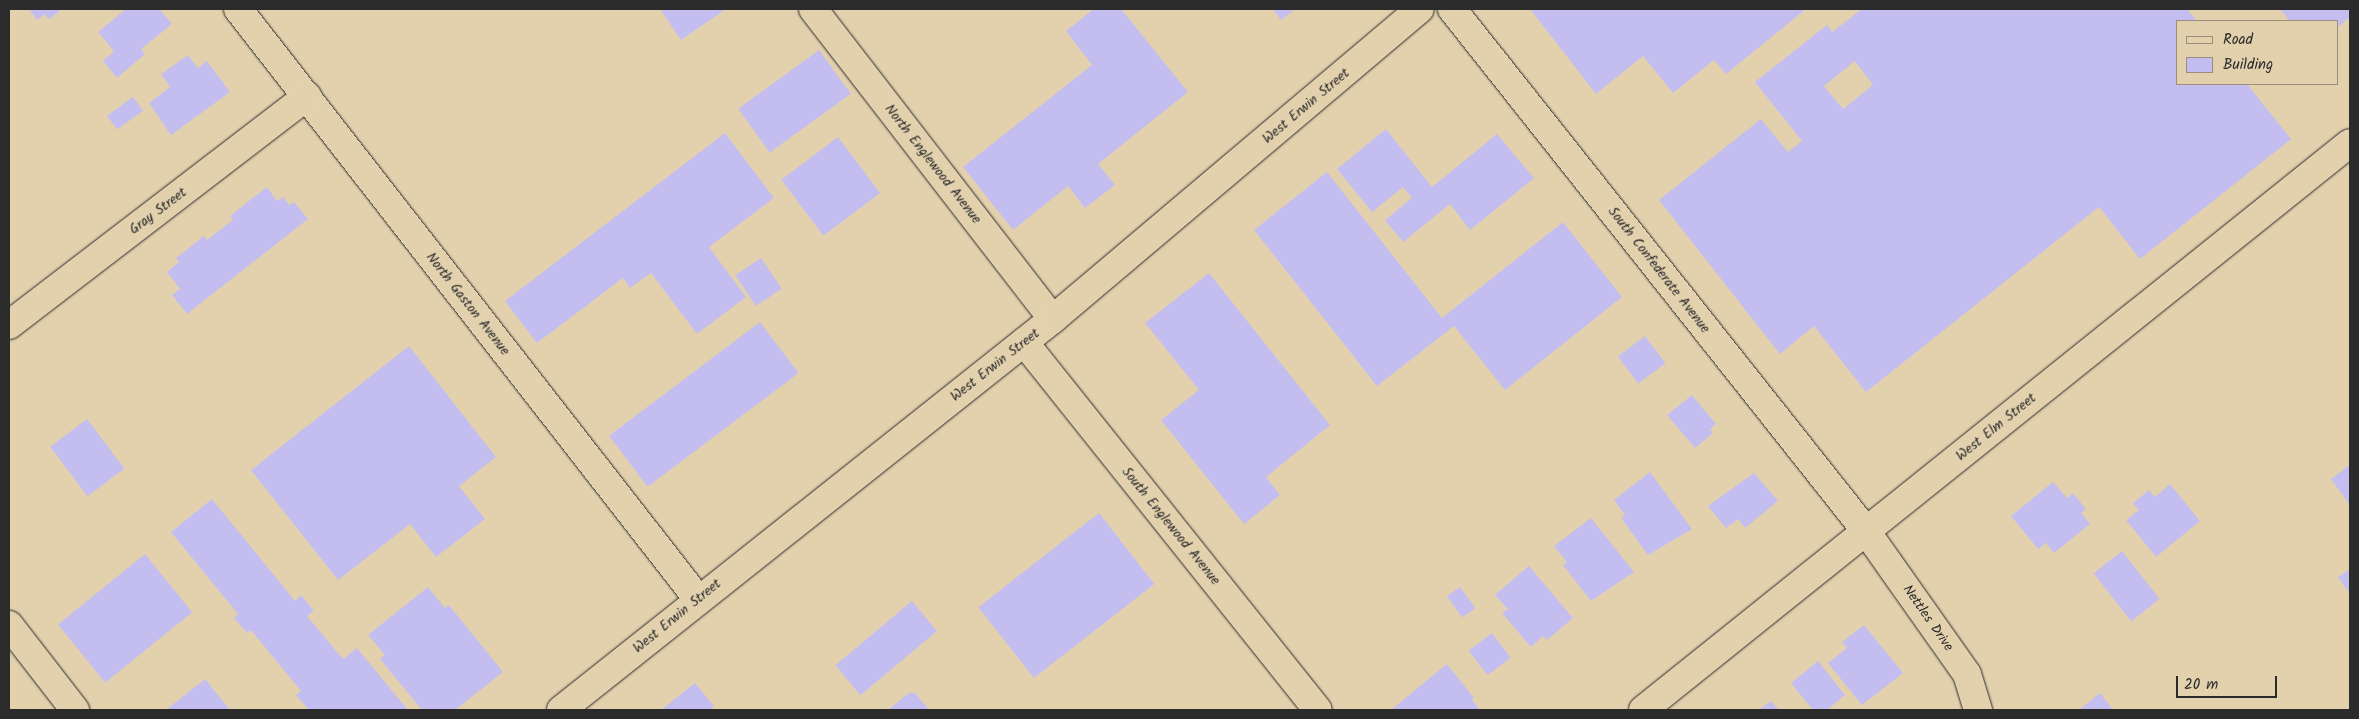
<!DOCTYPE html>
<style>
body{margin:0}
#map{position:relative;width:2359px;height:719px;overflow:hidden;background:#e3d1ae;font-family:Kalam,sans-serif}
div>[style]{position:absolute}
.building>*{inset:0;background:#c4bef0;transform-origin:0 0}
.roads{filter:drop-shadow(0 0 1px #2b2b2b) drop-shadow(0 0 1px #2b2b2b)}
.minor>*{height:28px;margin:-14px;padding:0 14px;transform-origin:14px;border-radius:14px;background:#e3d1ae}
.secondary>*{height:28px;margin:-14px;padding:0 14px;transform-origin:14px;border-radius:14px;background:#e3d1ae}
span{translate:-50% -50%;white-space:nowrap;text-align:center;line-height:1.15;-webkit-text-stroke:5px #e3d1ae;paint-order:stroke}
.street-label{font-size:14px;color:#2b2b2b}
.frame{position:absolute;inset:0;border:10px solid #2b2b2b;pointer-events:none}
.legend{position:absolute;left:2176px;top:20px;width:162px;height:65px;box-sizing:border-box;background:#e3d1ae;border:1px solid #998f7a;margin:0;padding:6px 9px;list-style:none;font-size:15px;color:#2b2b2b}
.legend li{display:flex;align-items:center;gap:10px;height:25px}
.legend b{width:25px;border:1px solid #998f7a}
.scale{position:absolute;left:2176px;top:676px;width:101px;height:22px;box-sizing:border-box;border:2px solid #2b2b2b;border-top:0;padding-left:6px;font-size:15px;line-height:18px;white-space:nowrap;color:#2b2b2b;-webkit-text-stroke:4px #e3d1ae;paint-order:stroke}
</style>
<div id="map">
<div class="building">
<i style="clip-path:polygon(29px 9px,62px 9px,49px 19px,45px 14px,37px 20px)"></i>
<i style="clip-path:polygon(126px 9px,159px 9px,172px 24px,141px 49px,145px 54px,117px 78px,103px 61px,114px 51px,98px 32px)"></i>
<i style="clip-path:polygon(660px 9px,726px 9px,681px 40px)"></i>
<i style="clip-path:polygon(1094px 9px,1121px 9px,1188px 92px,1098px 164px,1115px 185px,1085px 208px,1068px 186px,1013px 230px,963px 167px,1092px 65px,1066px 31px)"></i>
<i style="clip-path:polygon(1273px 9px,1295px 9px,1281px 20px)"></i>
<i style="clip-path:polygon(1530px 9px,1806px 9px,1726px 74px,1714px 60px,1673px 93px,1643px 56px,1596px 94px)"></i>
<i style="clip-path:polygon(evenodd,1862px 9px,2187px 9px,2197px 21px,2178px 21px,2178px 84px,2247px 84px,2291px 139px,2140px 259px,2099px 207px,1866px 392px,1814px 326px,1780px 354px,1659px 200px,1761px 119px,1788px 152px,1802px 141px,1755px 82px,1827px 25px,1832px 32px,1862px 9px,1855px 61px,1873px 85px,1843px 109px,1824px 86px,1855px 61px)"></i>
<i style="clip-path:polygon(2280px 9px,2350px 9px,2350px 17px,2338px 27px,2338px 21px,2290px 21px)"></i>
<i style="left:819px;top:50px;width:54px;height:100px;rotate:54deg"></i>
<i style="clip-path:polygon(188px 55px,198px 68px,207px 61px,230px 92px,171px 135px,149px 103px,170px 87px,161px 74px)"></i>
<i style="left:133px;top:97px;width:17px;height:32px;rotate:54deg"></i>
<i style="clip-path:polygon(1386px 129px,1432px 187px,1497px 134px,1534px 178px,1470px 230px,1450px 204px,1403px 242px,1385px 220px,1412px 198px,1403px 187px,1372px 212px,1337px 169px)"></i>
<i style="clip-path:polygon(725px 133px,774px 198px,709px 247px,746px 297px,697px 334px,651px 273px,630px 288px,623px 278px,537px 343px,505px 301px)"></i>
<i style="left:838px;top:137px;width:70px;height:71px;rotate:53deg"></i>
<i style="clip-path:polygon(1327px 172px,1442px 318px,1563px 222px,1622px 297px,1505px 390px,1454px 326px,1377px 386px,1254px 230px)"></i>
<i style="clip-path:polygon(267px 187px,277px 201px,283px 197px,289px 205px,294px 202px,308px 219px,187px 314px,172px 295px,180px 289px,167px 272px,179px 262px,176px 258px,204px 236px,207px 240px,233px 220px,230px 216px)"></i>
<i style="left:761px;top:258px;width:37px;height:31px;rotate:56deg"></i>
<i style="clip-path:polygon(1209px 273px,1330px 425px,1266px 477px,1280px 495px,1244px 524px,1161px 420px,1199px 390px,1145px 323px)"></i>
<i style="left:760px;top:322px;width:64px;height:189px;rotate:53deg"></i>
<i style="left:1645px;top:336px;width:34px;height:34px;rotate:53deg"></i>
<i style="clip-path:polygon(409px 346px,496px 457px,459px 486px,485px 519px,436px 557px,410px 524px,338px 580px,251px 470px)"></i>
<i style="clip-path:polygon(1692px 395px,1716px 424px,1710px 429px,1713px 433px,1695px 448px,1667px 415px)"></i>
<i style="left:87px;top:419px;width:62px;height:46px;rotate:53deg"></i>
<i style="clip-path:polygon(2350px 465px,2350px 505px,2331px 479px)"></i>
<i style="clip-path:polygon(1650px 472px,1692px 529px,1648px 555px,1621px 518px,1625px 515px,1614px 500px)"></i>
<i style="clip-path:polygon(1754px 473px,1778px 501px,1745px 528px,1738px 519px,1726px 528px,1708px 506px)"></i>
<i style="clip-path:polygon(2053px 482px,2067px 498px,2073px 493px,2086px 509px,2081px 513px,2090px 524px,2054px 553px,2046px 543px,2038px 549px,2011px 516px)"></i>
<i style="clip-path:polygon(2170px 484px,2200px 521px,2156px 557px,2126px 520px,2139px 510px,2133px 503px,2149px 490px,2155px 497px)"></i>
<i style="clip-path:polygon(212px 499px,295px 601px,301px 595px,314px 611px,307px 616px,343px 659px,357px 648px,408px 710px,309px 710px,296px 695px,301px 691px,251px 630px,247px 633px,234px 618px,238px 614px,171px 532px)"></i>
<i style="left:1099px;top:513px;width:90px;height:153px;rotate:52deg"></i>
<i style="clip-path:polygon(1591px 518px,1634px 572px,1591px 601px,1563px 565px,1567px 562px,1554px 546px)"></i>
<i style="left:2122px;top:551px;width:61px;height:36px;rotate:52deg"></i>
<i style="left:145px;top:554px;width:75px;height:112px;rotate:51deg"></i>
<i style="clip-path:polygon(1529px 566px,1573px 618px,1547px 640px,1543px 636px,1531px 647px,1502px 613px,1508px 609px,1495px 595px)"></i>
<i style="clip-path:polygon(2350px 569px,2350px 594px,2338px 577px)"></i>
<i style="clip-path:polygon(428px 587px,445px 608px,449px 605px,503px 672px,455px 710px,422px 710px,380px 659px,385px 655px,368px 635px)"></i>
<i style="left:1460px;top:587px;width:26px;height:16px;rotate:54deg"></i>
<i style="left:912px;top:601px;width:39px;height:100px;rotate:50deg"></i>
<i style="clip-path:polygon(1864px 625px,1903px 673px,1862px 705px,1828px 663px,1847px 648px,1842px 642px)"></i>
<i style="left:1492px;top:633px;width:31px;height:29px;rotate:53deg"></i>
<i style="clip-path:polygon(1818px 661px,1845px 695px,1827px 710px,1813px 710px,1791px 683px)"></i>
<i style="clip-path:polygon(1447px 664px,1474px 698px,1472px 700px,1480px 710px,1391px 710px)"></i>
<i style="clip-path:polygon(205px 679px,230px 710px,166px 710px)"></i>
<i style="clip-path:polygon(695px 683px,714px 706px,710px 710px,661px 710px)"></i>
<i style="clip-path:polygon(909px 693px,915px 693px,929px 710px,888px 710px)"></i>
<i style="clip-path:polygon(2100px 693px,2113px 710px,2079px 710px)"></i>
<i style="clip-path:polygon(1771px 701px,1779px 710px,1759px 710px)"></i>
</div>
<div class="roads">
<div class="minor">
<i style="left:238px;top:9px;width:748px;rotate:52.06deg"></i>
<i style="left:813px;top:9px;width:392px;rotate:52.3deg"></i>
<i style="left:1452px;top:9px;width:666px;rotate:51.58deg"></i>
<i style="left:1866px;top:531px;width:175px;rotate:54.8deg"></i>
<i style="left:1967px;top:674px;width:38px;rotate:73deg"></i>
<i style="left:9px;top:325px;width:376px;rotate:-37.5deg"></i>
<i style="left:1024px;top:342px;width:471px;rotate:51.4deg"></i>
<i style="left:9px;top:625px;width:108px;rotate:52.2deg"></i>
<i style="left:1643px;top:710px;width:906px;rotate:-38.73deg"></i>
</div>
<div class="secondary">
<i style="left:561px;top:710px;width:628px;rotate:-38.47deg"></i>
<i style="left:1053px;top:319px;width:480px;rotate:-40.2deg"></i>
</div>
</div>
<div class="street-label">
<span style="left:1306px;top:106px;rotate:-40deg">West Erwin Street</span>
<span style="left:933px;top:164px;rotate:52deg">North Englewood Avenue</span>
<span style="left:158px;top:211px;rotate:-37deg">Gray Street</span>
<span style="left:1659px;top:270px;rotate:52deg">South Confederate Avenue</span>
<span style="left:468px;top:304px;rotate:52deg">North Gaston Avenue</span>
<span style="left:995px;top:365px;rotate:-38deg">West Erwin Street</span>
<span style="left:1996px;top:427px;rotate:-39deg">West Elm Street</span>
<span style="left:1171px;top:526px;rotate:51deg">South Englewood Avenue</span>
<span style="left:677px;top:616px;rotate:-39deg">West Erwin Street</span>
<span style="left:1928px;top:618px;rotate:55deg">Nettles Drive</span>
</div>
<div class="frame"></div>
<ul class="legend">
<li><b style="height:6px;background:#e3d1ae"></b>Road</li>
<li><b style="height:14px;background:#c4bef0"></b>Building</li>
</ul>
<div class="scale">20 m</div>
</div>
